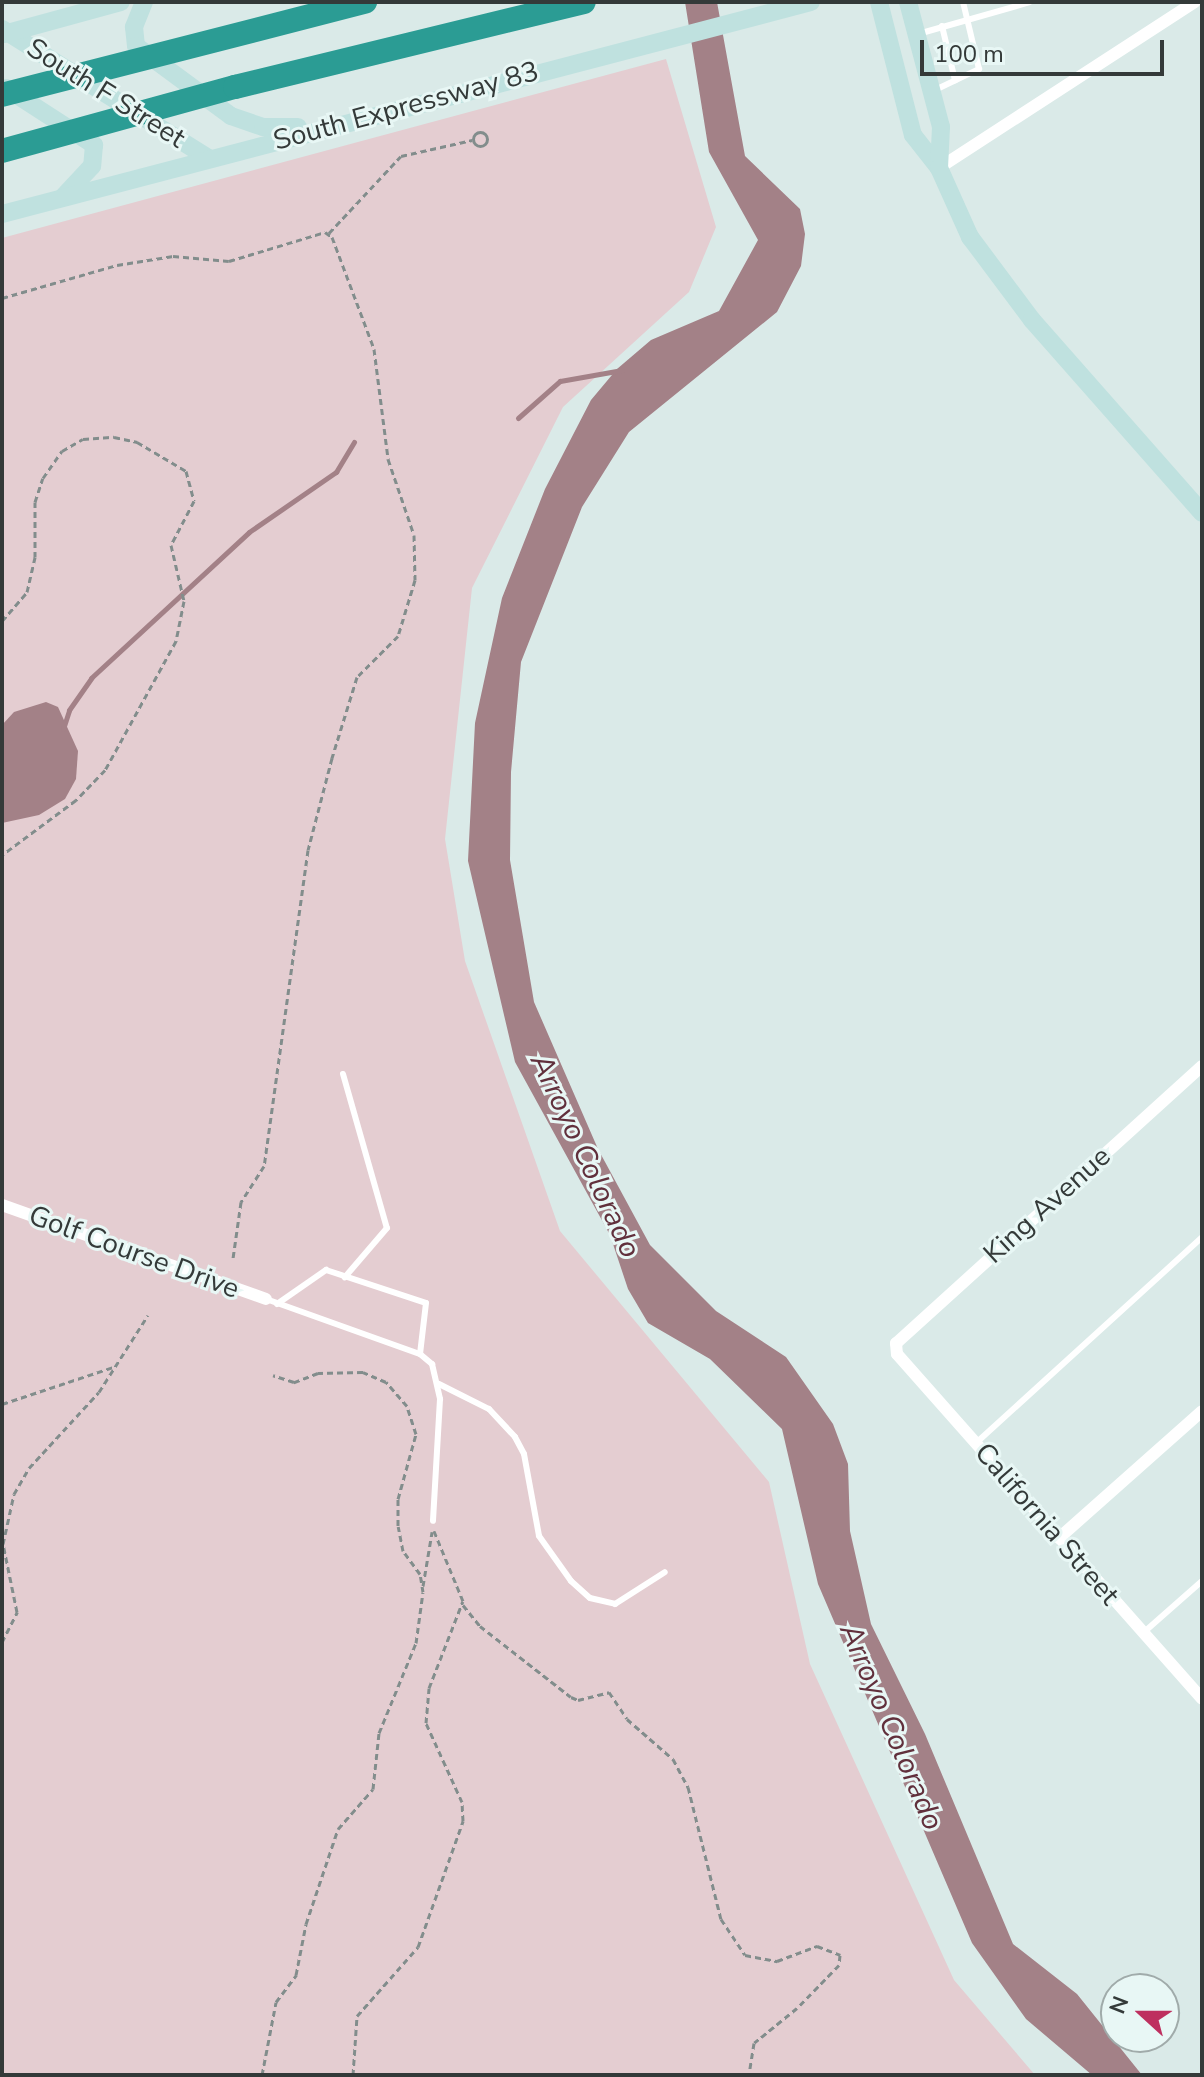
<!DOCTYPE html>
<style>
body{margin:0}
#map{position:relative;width:1204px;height:2077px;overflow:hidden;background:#daeae8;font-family:"Nunito Sans",sans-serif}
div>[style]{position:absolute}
.green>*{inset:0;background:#e4cdd1}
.water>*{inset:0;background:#a38187}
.stream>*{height:5px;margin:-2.5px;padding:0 2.5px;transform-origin:2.5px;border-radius:2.5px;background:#a38187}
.path>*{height:3px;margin-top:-1.5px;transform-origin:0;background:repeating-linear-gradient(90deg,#828d8c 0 6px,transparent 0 10px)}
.path>.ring{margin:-1.5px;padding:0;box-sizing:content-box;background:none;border:3px solid #828d8c;border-radius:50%}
.lane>*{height:6px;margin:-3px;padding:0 3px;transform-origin:3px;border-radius:3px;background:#fff}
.street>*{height:12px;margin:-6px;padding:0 6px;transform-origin:6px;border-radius:6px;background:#fff}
.secondary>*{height:18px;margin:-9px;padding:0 9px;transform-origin:9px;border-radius:9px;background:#bfe1df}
.highway>*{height:24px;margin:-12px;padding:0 12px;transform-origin:12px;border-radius:12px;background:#2b9c94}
span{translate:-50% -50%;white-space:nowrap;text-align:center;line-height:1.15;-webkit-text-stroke:6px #e8f7f5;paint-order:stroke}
.street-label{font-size:28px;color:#343a39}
.water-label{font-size:30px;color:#61303c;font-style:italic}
.frame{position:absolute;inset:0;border:4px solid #343a39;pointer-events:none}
.north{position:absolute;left:1100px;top:1973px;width:80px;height:80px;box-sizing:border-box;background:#e8f7f5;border:2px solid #a0abaa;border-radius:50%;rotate:291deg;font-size:22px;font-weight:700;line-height:32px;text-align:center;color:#343a39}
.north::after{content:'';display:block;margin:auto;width:28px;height:36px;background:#be305f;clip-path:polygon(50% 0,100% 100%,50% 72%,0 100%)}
.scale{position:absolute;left:920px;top:40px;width:244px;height:36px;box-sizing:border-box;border:4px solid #343a39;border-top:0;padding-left:10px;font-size:24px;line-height:28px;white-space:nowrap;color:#343a39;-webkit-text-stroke:6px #e8f7f5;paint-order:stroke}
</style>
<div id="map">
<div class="green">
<i style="clip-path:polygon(666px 59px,716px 227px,689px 292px,563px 407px,472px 588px,445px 839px,465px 961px,560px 1231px,769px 1482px,810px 1664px,954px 1980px,1035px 2075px,2px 2075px,2px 238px)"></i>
</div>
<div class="water">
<i style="clip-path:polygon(685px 2px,717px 2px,745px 156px,800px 209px,805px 234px,801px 266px,777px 312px,629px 432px,582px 507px,521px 662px,511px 772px,510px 860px,534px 1002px,598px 1149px,650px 1245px,716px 1311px,786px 1357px,833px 1424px,848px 1464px,850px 1531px,871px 1624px,925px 1734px,1013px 1944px,1077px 1994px,1142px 2075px,1092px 2075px,1026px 2019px,972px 1943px,818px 1584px,782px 1429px,710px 1359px,648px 1323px,628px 1289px,610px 1235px,515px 1062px,468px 861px,475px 723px,502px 598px,545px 489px,591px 400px,617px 369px,651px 340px,719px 311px,758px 240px,709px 152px)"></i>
<i style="clip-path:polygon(46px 702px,58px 707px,78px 751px,76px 779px,65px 799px,39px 815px,2px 823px,2px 725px,14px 712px)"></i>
</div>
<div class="stream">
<i style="left:518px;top:418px;width:56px;rotate:-41.4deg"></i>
<i style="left:560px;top:381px;width:63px;rotate:-10.1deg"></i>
<i style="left:63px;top:729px;width:20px;rotate:-72deg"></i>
<i style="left:69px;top:710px;width:39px;rotate:-55deg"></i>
<i style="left:91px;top:678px;width:215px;rotate:-42.7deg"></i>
<i style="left:249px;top:532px;width:106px;rotate:-34.6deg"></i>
<i style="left:336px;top:472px;width:35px;rotate:-59deg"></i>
</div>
<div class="path">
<i class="ring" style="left:473px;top:132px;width:11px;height:11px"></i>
<i style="left:329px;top:233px;width:105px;rotate:-46.9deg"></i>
<i style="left:401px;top:156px;width:73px;rotate:-12.7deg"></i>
<i style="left:2px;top:298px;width:120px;rotate:-16deg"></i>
<i style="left:117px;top:265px;width:57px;rotate:-9.1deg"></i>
<i style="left:173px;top:256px;width:56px;rotate:5.1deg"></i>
<i style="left:229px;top:261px;width:100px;rotate:-16.8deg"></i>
<i style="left:325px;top:232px;width:9px;rotate:36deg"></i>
<i style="left:332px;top:237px;width:120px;rotate:69.4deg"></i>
<i style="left:374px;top:349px;width:111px;rotate:82.7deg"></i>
<i style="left:388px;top:459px;width:80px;rotate:71.1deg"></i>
<i style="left:414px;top:535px;width:45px;rotate:88.7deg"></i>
<i style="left:415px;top:580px;width:59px;rotate:106.9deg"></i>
<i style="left:398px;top:636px;width:58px;rotate:135deg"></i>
<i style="left:357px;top:677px;width:85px;rotate:107.2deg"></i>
<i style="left:332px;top:758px;width:95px;rotate:104.6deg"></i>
<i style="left:308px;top:850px;width:319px;rotate:97.9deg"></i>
<i style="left:264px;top:1166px;width:43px;rotate:122.6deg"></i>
<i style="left:241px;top:1202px;width:57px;rotate:98.1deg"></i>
<i style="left:2px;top:621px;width:38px;rotate:-49deg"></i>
<i style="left:27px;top:592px;width:36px;rotate:-77deg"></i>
<i style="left:35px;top:557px;width:55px;rotate:-90deg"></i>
<i style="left:35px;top:502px;width:25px;rotate:-72deg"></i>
<i style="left:43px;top:478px;width:33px;rotate:-55deg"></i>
<i style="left:62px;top:451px;width:24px;rotate:-30deg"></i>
<i style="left:83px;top:439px;width:31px;rotate:-4deg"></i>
<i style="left:114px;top:437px;width:24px;rotate:12deg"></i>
<i style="left:137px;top:442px;width:57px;rotate:30.6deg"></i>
<i style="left:186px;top:471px;width:31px;rotate:75deg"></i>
<i style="left:194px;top:501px;width:50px;rotate:117.6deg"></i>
<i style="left:171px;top:545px;width:57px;rotate:76.9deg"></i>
<i style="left:184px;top:601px;width:41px;rotate:101.3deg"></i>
<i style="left:176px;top:641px;width:147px;rotate:118.8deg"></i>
<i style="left:105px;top:770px;width:42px;rotate:134deg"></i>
<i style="left:76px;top:800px;width:92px;rotate:143.4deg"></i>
<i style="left:2px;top:1404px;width:117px;rotate:-18.4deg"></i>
<i style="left:423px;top:1586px;width:55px;rotate:-80.5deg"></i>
<i style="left:463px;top:1605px;width:27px;rotate:51deg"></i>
<i style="left:480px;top:1626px;width:115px;rotate:38deg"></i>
<i style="left:571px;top:1697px;width:8px;rotate:23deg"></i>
<i style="left:578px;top:1700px;width:32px;rotate:-14deg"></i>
<i style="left:609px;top:1692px;width:32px;rotate:56deg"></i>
<i style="left:627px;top:1719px;width:61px;rotate:41deg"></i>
<i style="left:673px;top:1759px;width:32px;rotate:62deg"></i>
<i style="left:688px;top:1787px;width:136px;rotate:76deg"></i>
<i style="left:721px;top:1919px;width:43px;rotate:56.3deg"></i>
<i style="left:745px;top:1955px;width:33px;rotate:11deg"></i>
<i style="left:777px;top:1961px;width:43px;rotate:-20.6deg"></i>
<i style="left:817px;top:1946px;width:25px;rotate:21deg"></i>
<i style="left:840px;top:1955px;width:10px;rotate:96deg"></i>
<i style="left:839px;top:1965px;width:60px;rotate:134.3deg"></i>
<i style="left:797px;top:2008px;width:55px;rotate:140.9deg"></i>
<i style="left:754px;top:2043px;width:32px;rotate:99deg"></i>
<i style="left:2px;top:1642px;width:34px;rotate:-63deg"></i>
<i style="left:17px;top:1612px;width:69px;rotate:-101.6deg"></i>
<i style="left:3px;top:1544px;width:51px;rotate:-77.6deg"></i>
<i style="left:14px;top:1494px;width:30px;rotate:-60deg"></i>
<i style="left:29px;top:1468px;width:103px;rotate:-47.4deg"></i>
<i style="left:99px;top:1392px;width:91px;rotate:-57.5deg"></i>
<i style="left:262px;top:2075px;width:74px;rotate:-79.1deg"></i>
<i style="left:276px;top:2002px;width:34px;rotate:-53deg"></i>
<i style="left:296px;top:1975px;width:52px;rotate:-78.9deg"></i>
<i style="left:306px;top:1924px;width:100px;rotate:-71.4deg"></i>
<i style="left:338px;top:1829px;width:53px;rotate:-48.8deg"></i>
<i style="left:373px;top:1789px;width:56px;rotate:-83.9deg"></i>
<i style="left:379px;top:1733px;width:97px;rotate:-67.7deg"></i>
<i style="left:416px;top:1643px;width:51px;rotate:-82.2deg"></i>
<i style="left:423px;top:1592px;width:18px;rotate:-99deg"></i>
<i style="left:420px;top:1574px;width:29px;rotate:-126deg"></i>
<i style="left:403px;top:1551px;width:25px;rotate:-101deg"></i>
<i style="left:398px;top:1526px;width:27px;rotate:-90deg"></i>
<i style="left:398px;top:1499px;width:67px;rotate:-74.5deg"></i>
<i style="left:416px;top:1434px;width:29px;rotate:-108deg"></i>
<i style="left:407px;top:1406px;width:32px;rotate:-131deg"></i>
<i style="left:386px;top:1382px;width:25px;rotate:-157deg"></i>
<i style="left:363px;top:1372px;width:45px;rotate:178.7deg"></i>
<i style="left:318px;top:1373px;width:26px;rotate:159deg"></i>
<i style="left:294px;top:1382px;width:22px;rotate:-162deg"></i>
<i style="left:353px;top:2075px;width:59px;rotate:-86.1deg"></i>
<i style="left:357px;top:2016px;width:92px;rotate:-48.5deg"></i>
<i style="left:418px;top:1947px;width:134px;rotate:-70.3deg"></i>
<i style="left:463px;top:1821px;width:19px;rotate:-93deg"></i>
<i style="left:462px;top:1802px;width:87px;rotate:-114.5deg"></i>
<i style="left:426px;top:1723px;width:35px;rotate:-85deg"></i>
<i style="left:429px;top:1688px;width:93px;rotate:-68.7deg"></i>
<i style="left:463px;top:1601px;width:76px;rotate:-112.5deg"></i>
</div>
<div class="lane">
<i style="left:942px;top:26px;width:56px;rotate:76.5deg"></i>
<i style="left:918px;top:34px;width:116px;rotate:-15.9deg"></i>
<i style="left:935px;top:90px;width:49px;rotate:-25.5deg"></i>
<i style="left:979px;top:69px;width:69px;rotate:-103.4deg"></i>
<i style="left:343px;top:1074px;width:160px;rotate:74.1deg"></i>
<i style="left:387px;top:1228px;width:65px;rotate:130.6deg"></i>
<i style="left:266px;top:1299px;width:164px;rotate:19.7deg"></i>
<i style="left:420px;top:1354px;width:16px;rotate:40deg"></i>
<i style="left:432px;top:1364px;width:36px;rotate:77deg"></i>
<i style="left:440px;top:1399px;width:122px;rotate:93.3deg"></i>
<i style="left:277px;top:1304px;width:60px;rotate:-34.8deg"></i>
<i style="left:326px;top:1270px;width:105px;rotate:18.3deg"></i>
<i style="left:426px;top:1303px;width:51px;rotate:96.7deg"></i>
<i style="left:439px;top:1384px;width:56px;rotate:26.6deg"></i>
<i style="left:489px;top:1409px;width:38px;rotate:47deg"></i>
<i style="left:515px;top:1437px;width:19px;rotate:62deg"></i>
<i style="left:524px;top:1454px;width:83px;rotate:79.6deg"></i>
<i style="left:539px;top:1536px;width:55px;rotate:54.6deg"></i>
<i style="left:571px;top:1581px;width:25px;rotate:42deg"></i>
<i style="left:590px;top:1598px;width:26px;rotate:13deg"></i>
<i style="left:615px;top:1604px;width:59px;rotate:-32.6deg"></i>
<i style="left:976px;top:1443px;width:306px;rotate:-42.3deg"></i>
<i style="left:1143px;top:1633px;width:79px;rotate:-41.4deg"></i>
</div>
<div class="street">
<i style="left:939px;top:168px;width:305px;rotate:-33deg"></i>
<i style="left:1202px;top:1066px;width:413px;rotate:137.8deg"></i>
<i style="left:896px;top:1343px;width:11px;rotate:85deg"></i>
<i style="left:897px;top:1354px;width:460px;rotate:48.5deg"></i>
<i style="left:2px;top:1205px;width:280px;rotate:19.6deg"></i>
<i style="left:1059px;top:1538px;width:191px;rotate:-41.6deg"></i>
</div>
<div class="secondary">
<i style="left:144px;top:2px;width:27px;rotate:112deg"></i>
<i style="left:134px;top:27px;width:19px;rotate:84deg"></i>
<i style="left:136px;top:46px;width:118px;rotate:36.4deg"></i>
<i style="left:231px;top:116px;width:34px;rotate:19deg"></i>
<i style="left:263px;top:127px;width:35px"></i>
<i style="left:879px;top:2px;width:137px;rotate:75.7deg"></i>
<i style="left:913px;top:135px;width:42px;rotate:51.8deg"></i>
<i style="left:908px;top:2px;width:129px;rotate:75.2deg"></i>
<i style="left:941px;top:127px;width:41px;rotate:92.8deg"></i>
<i style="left:939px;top:168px;width:76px;rotate:65.8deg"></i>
<i style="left:970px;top:237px;width:104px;rotate:53.2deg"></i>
<i style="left:1032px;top:320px;width:257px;rotate:48.6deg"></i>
<i style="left:2px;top:29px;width:245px;rotate:32deg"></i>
<i style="left:4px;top:34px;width:121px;rotate:-15.3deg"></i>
<i style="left:6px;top:88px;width:105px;rotate:32.9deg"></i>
<i style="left:94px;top:145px;width:21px;rotate:95deg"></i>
<i style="left:92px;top:166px;width:42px;rotate:133.1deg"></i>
<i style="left:2px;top:214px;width:836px;rotate:-14.68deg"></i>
</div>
<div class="highway">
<i style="left:2px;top:95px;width:375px;rotate:-14.4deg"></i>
<i style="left:2px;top:151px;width:242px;rotate:-15.4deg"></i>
<i style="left:235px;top:87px;width:359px;rotate:-13.7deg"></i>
</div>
<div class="street-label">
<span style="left:106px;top:93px;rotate:32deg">South F Street</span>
<span style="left:406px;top:106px;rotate:-15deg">South Expressway 83</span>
<span style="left:1047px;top:1205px;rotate:-42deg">King Avenue</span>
<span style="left:134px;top:1252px;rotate:20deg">Golf Course Drive</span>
<span style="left:1047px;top:1524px;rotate:49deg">California Street</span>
</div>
<div class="water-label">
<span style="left:585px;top:1156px;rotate:65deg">Arroyo Colorado</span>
<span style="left:891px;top:1727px;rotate:67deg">Arroyo Colorado</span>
</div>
<div class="frame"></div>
<div class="north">N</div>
<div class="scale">100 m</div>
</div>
